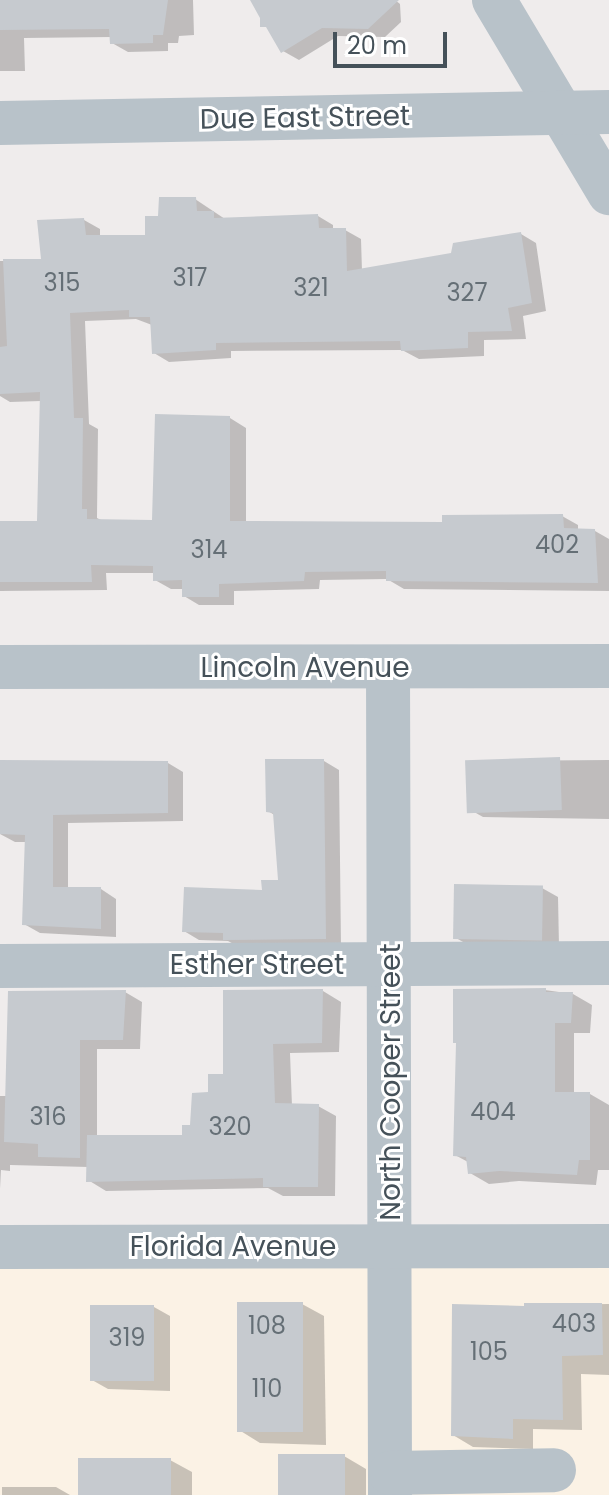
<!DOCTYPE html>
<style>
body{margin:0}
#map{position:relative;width:609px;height:1495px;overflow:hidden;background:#efecec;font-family:Poppins,sans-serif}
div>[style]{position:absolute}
.commercial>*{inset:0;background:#fbf2e5;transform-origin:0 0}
.shadow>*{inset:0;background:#0003}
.building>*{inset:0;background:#c6cacf;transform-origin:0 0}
.minor>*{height:44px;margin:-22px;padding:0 22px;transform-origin:22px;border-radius:22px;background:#b8c2c9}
span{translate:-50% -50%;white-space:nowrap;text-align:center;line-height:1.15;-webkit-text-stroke:6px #fff;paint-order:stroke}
.number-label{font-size:24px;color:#656f76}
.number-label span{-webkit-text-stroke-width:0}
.street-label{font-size:28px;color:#455159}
.scale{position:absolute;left:333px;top:32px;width:114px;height:36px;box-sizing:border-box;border:4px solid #455159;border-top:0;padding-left:10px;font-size:24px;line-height:28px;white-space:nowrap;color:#455159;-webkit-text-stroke:6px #fff;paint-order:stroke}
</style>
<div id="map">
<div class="commercial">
<i style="left:609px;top:1246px;width:249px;height:609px;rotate:90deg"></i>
</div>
<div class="shadow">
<i style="clip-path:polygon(0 0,193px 0,194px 35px,179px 36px,178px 43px,168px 43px,168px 51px,128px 52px,112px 43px,112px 37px,24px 38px,25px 71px,0 71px)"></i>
<i style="clip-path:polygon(270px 0,395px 0,400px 4px,401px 22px,385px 37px,338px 36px,299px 60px,283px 51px)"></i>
<i style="clip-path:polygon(195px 199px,225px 219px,318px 216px,333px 225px,333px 230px,345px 230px,361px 239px,362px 271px,453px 255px,521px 234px,536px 243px,546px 311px,523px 316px,526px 339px,484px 340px,484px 356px,419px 359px,402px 350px,231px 351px,231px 358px,169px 362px,154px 353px,152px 325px,136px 319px,85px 321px,89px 424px,98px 429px,97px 518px,103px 521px,154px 522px,230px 418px,246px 428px,246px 523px,444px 524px,562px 516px,578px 525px,578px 531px,595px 531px,609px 539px,609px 591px,404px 589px,387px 579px,320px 580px,319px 589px,234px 591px,234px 605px,199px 605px,184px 596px,184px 589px,171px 589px,155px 580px,155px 573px,106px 573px,107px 590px,0 591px,0 523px,39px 523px,41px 401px,10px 402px,0 396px,0 261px,43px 261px,84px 220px,100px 229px,100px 237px,147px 237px,160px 218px)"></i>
<i style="clip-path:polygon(609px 760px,609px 819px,483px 817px,467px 808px,467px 761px)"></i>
<i style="clip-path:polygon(324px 761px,339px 770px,341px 947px,241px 948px,228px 941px,199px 940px,184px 931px,280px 882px,276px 816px,268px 811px)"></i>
<i style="clip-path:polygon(0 763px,168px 763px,183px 772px,183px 821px,68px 823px,68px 889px,101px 889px,116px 899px,116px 937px,40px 933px,24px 924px,26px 842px,15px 842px,0 834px)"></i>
<i style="clip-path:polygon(542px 888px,558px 897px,559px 946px,472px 947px,456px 938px)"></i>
<i style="clip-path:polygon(545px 990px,573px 994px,592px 1005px,590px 1033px,574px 1033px,574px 1094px,590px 1094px,609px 1105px,609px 1170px,598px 1170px,596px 1185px,519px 1181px,489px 1184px,470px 1173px,468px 1162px,455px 1155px)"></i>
<i style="clip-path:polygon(323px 991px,341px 1002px,339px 1052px,290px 1053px,292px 1106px,318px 1106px,336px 1116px,335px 1196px,283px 1196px,268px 1188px,106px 1191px,88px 1180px,88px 1167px,10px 1165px,10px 1171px,1px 1170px,0 1189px,0 1096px,9px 1096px,125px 992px,142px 1002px,140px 1049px,97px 1049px,97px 1137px,184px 1137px,210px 1094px,225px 1076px)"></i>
<i style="clip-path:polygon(302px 1304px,324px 1316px,326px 1445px,260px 1443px,239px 1430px)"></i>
<i style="clip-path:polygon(609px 1304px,609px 1375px,581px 1374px,582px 1430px,533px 1429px,533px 1449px,473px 1447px,453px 1435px,526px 1305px)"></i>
<i style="clip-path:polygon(154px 1307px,170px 1316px,170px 1391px,108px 1389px,92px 1380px)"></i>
<i style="clip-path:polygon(344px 1456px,366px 1469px,366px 1495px,279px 1495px)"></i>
<i style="clip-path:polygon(170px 1460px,192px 1472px,192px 1495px,88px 1495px)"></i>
<i style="clip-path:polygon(2px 1487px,56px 1487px,70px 1495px,2px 1495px)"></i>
</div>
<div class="building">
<i style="clip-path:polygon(0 0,168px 0,163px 35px,153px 35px,153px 43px,110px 44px,109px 29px,0 30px)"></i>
<i style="clip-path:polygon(250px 0,399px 0,368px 29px,322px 28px,281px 53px,266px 27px,260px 27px,260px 18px)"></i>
<i style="clip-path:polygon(159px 197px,196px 197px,197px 211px,214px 211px,214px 218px,318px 214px,319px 228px,346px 228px,347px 271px,451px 253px,453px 243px,521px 232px,532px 303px,508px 308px,512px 331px,468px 332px,468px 348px,401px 351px,400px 341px,216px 343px,216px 350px,152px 354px,150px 317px,129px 317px,129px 310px,70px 313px,74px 418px,83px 418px,82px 509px,87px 509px,87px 519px,152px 520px,155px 414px,230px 416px,230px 521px,442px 522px,442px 515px,563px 514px,564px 528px,595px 529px,598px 583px,386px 581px,386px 571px,305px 572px,304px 581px,219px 584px,219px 597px,182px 597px,182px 580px,153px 581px,153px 566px,91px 565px,92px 582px,0 582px,0 521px,37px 521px,40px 392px,0 394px,0 347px,7px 346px,3px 259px,41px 259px,37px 220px,84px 218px,86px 235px,145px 235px,145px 216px,158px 216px)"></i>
<i style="left:560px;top:757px;width:53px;height:95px;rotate:88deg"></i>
<i style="clip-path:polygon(265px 759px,324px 759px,326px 939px,223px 940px,223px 933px,182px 932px,184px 887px,262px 890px,261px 880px,278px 880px,273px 813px,266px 812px)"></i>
<i style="clip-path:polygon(0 760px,168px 761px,168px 813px,53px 815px,53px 887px,101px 887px,101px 929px,22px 925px,25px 835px,0 834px)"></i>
<i style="left:454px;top:884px;width:89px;height:55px;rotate:1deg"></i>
<i style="clip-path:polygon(546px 988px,546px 992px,573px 992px,571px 1023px,555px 1023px,555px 1092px,590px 1092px,590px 1160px,579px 1160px,577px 1175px,499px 1171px,468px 1174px,466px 1157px,453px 1156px,456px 1043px,453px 1043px,453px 989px)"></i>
<i style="clip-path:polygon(323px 989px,322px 1043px,273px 1044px,275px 1103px,319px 1104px,318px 1187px,263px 1187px,263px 1178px,86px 1182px,87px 1135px,182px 1135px,182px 1125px,190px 1125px,192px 1093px,208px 1092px,208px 1074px,223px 1074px,223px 990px)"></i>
<i style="clip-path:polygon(126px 990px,123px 1040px,80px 1040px,80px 1158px,38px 1157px,38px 1144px,4px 1142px,8px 991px)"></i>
<i style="left:237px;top:1302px;width:66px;height:130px"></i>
<i style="clip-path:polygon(524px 1303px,602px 1303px,603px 1355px,562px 1356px,563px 1420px,513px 1419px,513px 1439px,451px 1436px,452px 1304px,524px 1306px)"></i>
<i style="left:90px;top:1305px;width:64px;height:76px"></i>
<i style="left:278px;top:1454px;width:67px;height:41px"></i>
<i style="left:171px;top:1458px;width:37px;height:93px;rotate:90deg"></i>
</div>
<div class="minor">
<i style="left:494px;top:0;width:225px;rotate:59.2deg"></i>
<i style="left:0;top:123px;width:609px;rotate:-1.03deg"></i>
<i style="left:0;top:667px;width:609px;rotate:-0.09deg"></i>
<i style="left:388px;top:668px;width:827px;rotate:89.86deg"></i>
<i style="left:0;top:966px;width:609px;rotate:-0.28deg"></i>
<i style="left:0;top:1247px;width:609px;rotate:-0.09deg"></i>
<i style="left:390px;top:1473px;width:164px;rotate:-1deg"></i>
</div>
<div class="number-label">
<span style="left:190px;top:278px">317</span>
<span style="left:62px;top:283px">315</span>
<span style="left:311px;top:288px">321</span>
<span style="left:467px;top:293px">327</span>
<span style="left:557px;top:545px">402</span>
<span style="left:209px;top:550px">314</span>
<span style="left:493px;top:1112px">404</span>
<span style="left:48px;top:1117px">316</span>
<span style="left:230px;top:1127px">320</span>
<span style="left:574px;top:1324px">403</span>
<span style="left:267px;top:1326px">108</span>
<span style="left:127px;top:1338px">319</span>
<span style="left:489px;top:1352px">105</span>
<span style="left:267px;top:1389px">110</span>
</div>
<div class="street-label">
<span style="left:305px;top:118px;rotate:-1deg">Due East Street</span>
<span style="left:305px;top:668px">Lincoln Avenue</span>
<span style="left:257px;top:965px">Esther Street</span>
<span style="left:391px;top:1082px;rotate:-90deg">North Cooper Street</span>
<span style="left:233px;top:1247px">Florida Avenue</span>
</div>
<div class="scale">20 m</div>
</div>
